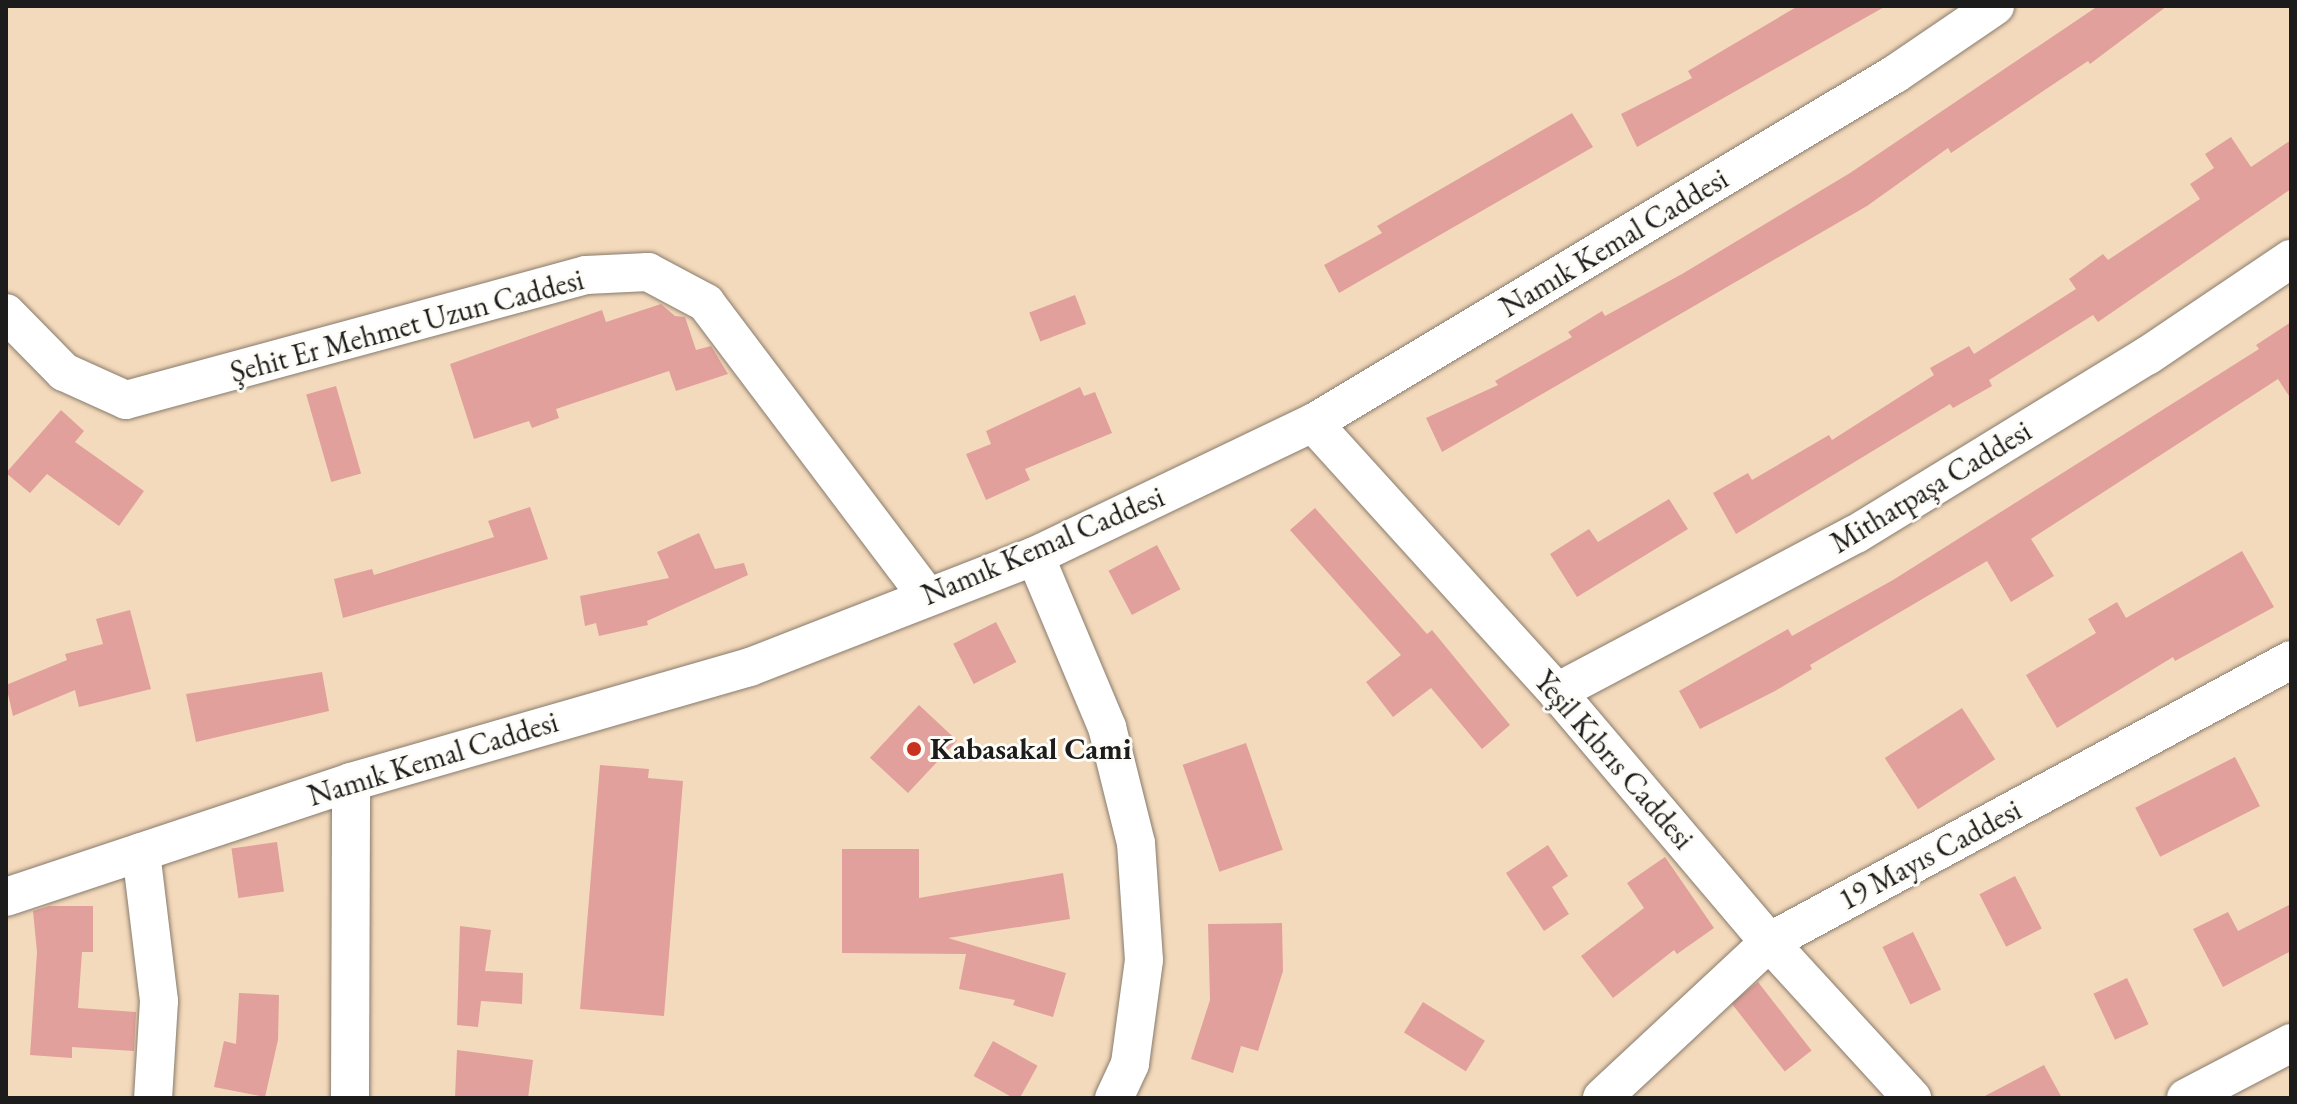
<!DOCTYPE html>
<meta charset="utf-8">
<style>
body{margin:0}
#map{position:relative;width:2297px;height:1104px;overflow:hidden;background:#f4dabc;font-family:"EB Garamond",serif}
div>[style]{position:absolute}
.building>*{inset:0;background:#e1a09b;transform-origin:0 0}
.roads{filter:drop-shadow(0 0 2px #887b6c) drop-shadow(0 0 2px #887b6c)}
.street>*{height:38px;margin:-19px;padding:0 19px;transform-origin:19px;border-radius:19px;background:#fff}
.dots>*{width:22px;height:22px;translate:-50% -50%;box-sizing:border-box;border:4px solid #fdfcf7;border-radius:50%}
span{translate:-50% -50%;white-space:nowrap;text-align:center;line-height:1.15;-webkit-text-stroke:6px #fdfcf7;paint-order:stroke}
.street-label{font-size:30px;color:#1c1c1c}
.poi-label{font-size:30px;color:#1c1c1c;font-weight:700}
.left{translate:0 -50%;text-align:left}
.frame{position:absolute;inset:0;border:8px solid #1c1c1c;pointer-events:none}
</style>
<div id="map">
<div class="building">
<i style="clip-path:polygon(1798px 6px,1886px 6px,1637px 147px,1621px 114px,1692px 78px,1688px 71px)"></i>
<i style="clip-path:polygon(2098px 6px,2167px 6px,2090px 64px,2088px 61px,1951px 153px,1948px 148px,1867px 206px,1442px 452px,1426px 418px,1498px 385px,1495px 381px,1572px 337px,1568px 332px,1602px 311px,1605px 316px,1682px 274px,1850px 173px)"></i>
<i style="clip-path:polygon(1572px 113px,1593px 147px,1339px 293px,1324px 265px,1382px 233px,1377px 226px)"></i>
<i style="clip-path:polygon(2231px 137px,2251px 167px,2291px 140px,2291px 189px,2098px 322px,2093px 315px,1989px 380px,1992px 386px,1953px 408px,1950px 404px,1736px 534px,1713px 493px,1748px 473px,1752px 480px,1829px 435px,1832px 440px,1934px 375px,1930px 368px,1969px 346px,1974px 354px,2076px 289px,2069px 279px,2103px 254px,2108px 260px,2200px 199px,2190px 184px,2214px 168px,2205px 154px)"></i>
<i style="left:1075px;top:295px;width:31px;height:49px;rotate:69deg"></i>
<i style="clip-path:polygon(661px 304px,675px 316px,685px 317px,696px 350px,711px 346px,728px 374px,676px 391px,669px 371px,556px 409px,559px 418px,532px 428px,529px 421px,474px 439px,450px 364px,602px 310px,606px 322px)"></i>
<i style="clip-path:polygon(2291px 322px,2291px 399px,2278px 379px,2031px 539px,2054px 576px,2011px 602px,1987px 561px,1810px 665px,1812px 669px,1775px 691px,1700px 729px,1679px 691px,1788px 629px,1792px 636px,1893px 580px,2259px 349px,2256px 345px)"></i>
<i style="left:336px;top:386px;width:91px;height:31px;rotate:74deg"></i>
<i style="clip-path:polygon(1080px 387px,1084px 396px,1095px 392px,1112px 433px,1025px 469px,1030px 480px,986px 500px,966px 454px,991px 444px,986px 431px)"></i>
<i style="clip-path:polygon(61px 410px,84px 431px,75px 442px,144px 491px,119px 526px,47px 474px,30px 493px,6px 473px)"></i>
<i style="clip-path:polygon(1669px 499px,1688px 529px,1577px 597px,1550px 554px,1589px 529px,1598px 542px)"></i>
<i style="clip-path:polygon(530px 507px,548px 559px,343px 618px,334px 579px,372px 569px,374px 575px,494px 537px,488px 521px)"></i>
<i style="clip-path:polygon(1315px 508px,1427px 634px,1432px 630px,1510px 725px,1482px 749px,1431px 688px,1393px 717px,1366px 682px,1401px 655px,1290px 530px)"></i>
<i style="clip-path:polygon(699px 533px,715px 569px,744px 563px,748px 575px,647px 621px,648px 625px,599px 636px,596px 623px,585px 626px,580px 596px,669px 578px,657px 552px)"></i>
<i style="left:1157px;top:545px;width:50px;height:55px;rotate:62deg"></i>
<i style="clip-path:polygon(2242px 551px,2274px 607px,2175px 661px,2173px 657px,2057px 728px,2026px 675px,2096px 633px,2088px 619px,2117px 602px,2126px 618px)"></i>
<i style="clip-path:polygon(130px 610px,151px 689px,79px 707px,75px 690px,13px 716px,6px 685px,67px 660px,65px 654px,103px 644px,96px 619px)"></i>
<i style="left:996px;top:622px;width:45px;height:48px;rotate:63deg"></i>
<i style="clip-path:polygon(322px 672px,329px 711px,196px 742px,186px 694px)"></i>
<i style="left:919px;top:705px;width:52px;height:72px;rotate:43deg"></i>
<i style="left:1962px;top:708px;width:61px;height:92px;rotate:57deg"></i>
<i style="left:1246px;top:743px;width:113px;height:67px;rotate:71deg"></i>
<i style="left:2235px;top:757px;width:55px;height:112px;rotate:63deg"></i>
<i style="clip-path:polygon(600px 765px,649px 769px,648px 778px,683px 781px,664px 1016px,580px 1009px)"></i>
<i style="left:277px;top:842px;width:50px;height:46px;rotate:82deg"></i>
<i style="clip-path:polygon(1548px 845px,1568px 876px,1552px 887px,1569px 914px,1544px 931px,1506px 873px)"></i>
<i style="clip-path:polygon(842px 849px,919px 849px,919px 898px,1063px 873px,1070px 919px,948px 938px,1066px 973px,1053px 1017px,1013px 1005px,1015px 1000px,959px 989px,966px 954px,842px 953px)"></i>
<i style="clip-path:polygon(1665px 857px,1714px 928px,1677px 954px,1674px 950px,1613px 998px,1581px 956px,1644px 908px,1627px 883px)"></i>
<i style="left:2015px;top:876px;width:59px;height:40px;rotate:63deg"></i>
<i style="clip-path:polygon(2291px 904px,2291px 951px,2223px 987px,2193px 929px,2228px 912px,2238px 931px)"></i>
<i style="clip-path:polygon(49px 906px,93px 906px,93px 952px,82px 952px,78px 1008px,136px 1012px,134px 1051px,72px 1047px,72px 1058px,30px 1055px,37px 952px,33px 911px)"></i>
<i style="clip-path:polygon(1282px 923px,1283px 971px,1258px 1051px,1241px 1046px,1233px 1073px,1191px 1059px,1210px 1000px,1208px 924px)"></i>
<i style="clip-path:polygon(460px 926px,491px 930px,485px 971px,523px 973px,522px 1004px,481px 1001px,478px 1027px,457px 1025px)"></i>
<i style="left:1913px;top:932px;width:64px;height:34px;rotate:64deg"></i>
<i style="left:2127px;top:978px;width:51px;height:37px;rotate:65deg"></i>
<i style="left:1758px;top:982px;width:87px;height:34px;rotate:52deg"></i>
<i style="clip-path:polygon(239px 993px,279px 995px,278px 1040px,265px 1097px,214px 1087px,224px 1041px,236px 1044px)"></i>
<i style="left:1423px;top:1002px;width:73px;height:36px;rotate:32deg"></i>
<i style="left:993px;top:1041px;width:51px;height:40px;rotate:29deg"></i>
<i style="clip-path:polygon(457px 1050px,533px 1060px,528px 1098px,455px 1098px)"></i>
<i style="clip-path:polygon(2044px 1065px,2062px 1098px,1981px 1098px)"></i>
</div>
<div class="roads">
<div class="street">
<i style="left:6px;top:313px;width:83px;rotate:45.5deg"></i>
<i style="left:64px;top:372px;width:68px;rotate:24.3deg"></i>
<i style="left:126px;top:400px;width:477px;rotate:-15.2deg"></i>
<i style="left:586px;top:275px;width:62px;rotate:-2.8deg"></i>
<i style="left:648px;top:272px;width:66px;rotate:28.1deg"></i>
<i style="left:706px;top:303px;width:367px;rotate:53deg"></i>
<i style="left:1313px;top:423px;width:363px;rotate:47.8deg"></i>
<i style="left:1557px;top:692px;width:328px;rotate:49.7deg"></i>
<i style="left:1769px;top:942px;width:212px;rotate:47.5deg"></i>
<i style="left:1035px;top:556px;width:186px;rotate:67.2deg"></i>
<i style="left:1107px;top:727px;width:120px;rotate:76deg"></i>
<i style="left:1136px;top:843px;width:117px;rotate:86.1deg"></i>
<i style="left:1144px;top:960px;width:105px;rotate:97.7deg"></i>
<i style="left:1130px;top:1064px;width:38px;rotate:115deg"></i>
<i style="left:1557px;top:692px;width:338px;rotate:-27.9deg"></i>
<i style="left:1856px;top:534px;width:341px;rotate:-31.5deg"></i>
<i style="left:2147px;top:356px;width:174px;rotate:-34deg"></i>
<i style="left:141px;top:852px;width:150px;rotate:83.1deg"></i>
<i style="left:159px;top:1001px;width:97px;rotate:93.5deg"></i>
<i style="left:6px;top:897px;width:364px;rotate:-18.4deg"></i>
<i style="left:351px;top:782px;width:415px;rotate:-16.1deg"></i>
<i style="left:750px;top:667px;width:306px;rotate:-21.3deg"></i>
<i style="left:1035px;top:556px;width:308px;rotate:-25.6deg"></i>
<i style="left:1313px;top:423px;width:679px;rotate:-30.95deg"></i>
<i style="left:1895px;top:74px;width:121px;rotate:-34.2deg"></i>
<i style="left:350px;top:1098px;width:316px;rotate:-89.8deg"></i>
<i style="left:1602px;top:1098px;width:229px;rotate:-43deg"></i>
<i style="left:1769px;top:942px;width:593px;rotate:-28.38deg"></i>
<i style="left:2186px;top:1098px;width:119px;rotate:-27.6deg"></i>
</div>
</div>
<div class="dots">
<i style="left:914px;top:749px;background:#c8321e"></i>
</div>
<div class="street-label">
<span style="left:1614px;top:243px;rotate:-31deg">Namık Kemal Caddesi</span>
<span style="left:407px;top:326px;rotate:-15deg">Şehit Er Mehmet Uzun Caddesi</span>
<span style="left:1931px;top:487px;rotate:-31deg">Mithatpaşa Caddesi</span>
<span style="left:1043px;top:546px;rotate:-23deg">Namık Kemal Caddesi</span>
<span style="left:433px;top:759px;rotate:-17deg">Namık Kemal Caddesi</span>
<span style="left:1614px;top:760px;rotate:49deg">Yeşil Kıbrıs Caddesi</span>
<span style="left:1930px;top:855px;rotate:-28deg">19 Mayıs Caddesi</span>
</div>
<div class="poi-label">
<span class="left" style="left:930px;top:749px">Kabasakal Cami</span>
</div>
<div class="frame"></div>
</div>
